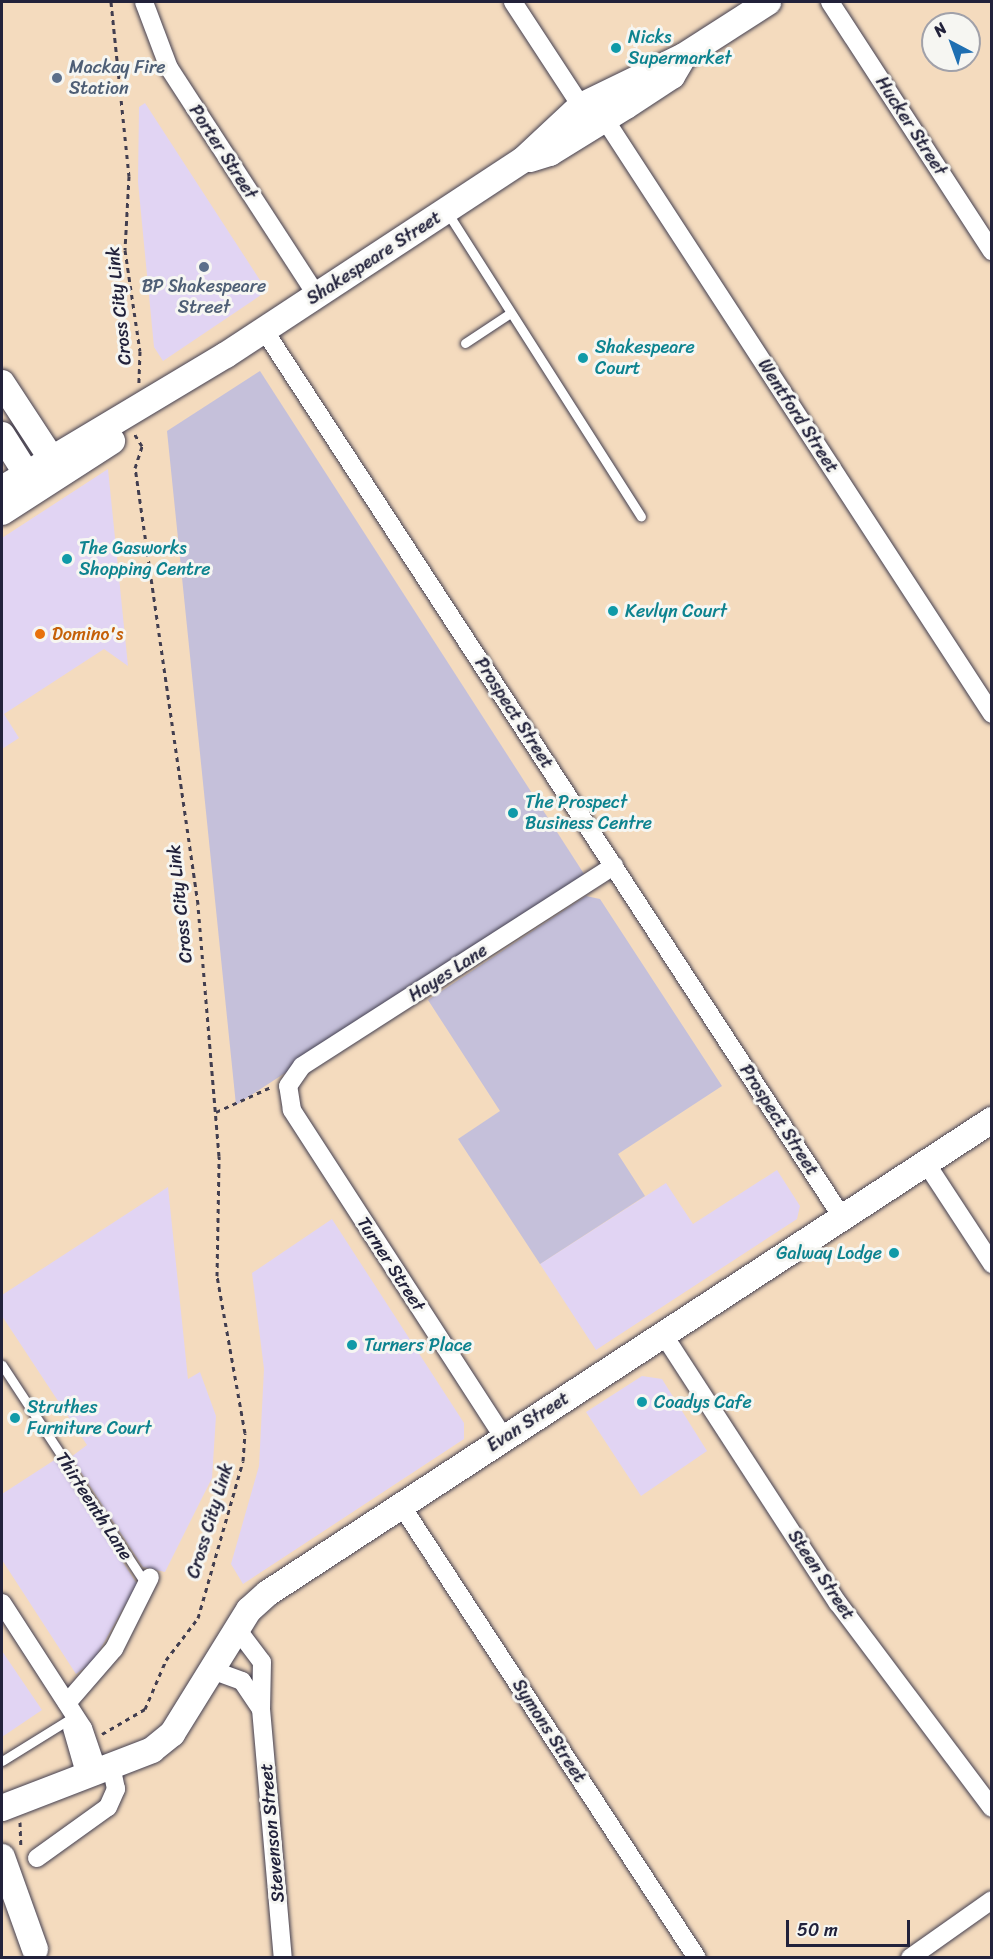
<!DOCTYPE html>
<style>
body{margin:0}
#map{position:relative;width:993px;height:1959px;overflow:hidden;background:#f4dbbe;font-family:Sriracha,sans-serif}
div>[style]{position:absolute}
.built>*{inset:0;background:#e1d4f3}
.industrial>*{inset:0;background:#c5c0da}
.path>*{height:3px;margin-top:-1.5px;transform-origin:0;background:repeating-linear-gradient(90deg,#423e4f 0 4.5px,transparent 0 9px)}
.roads{filter:drop-shadow(0 0 2px #423e4f) drop-shadow(0 0 2px #423e4f)}
.lane>*{height:9px;margin:-4.5px;padding:0 4.5px;transform-origin:4.5px;border-radius:4.5px;background:#fff}
.street>*{height:18px;margin:-9px;padding:0 9px;transform-origin:9px;border-radius:9px;background:#fff}
.secondary>*{height:26px;margin:-13px;padding:0 13px;transform-origin:13px;border-radius:13px;background:#fff}
.dots>*{width:16px;height:16px;translate:-50% -50%;box-sizing:border-box;border:3px solid #f6f6f2;border-radius:50%}
span{translate:-50% -50%;white-space:nowrap;text-align:center;line-height:1.15;-webkit-text-stroke:6px #f6f6f2;paint-order:stroke}
.culture-label{font-size:18px;color:#0d838f}
.left{translate:0 -50%;text-align:left}
.right{translate:-100% -50%;text-align:right}
.service-label{font-size:18px;color:#4e5e75}
.street-label{font-size:18px;color:#22223b}
.food-label{font-size:18px;color:#c56008}
.frame{position:absolute;inset:0;border:3px solid #22223b;pointer-events:none}
.north{position:absolute;left:921px;top:12px;width:60px;height:60px;box-sizing:border-box;background:#f6f6f2;border:2px solid #a1a1a9;border-radius:50%;rotate:319deg;font-size:16px;font-weight:700;line-height:24px;text-align:center;color:#22223b}
.north::after{content:'';display:block;margin:auto;width:21px;height:27px;background:#1f6fb2;clip-path:polygon(50% 0,100% 100%,50% 72%,0 100%)}
.scale{position:absolute;left:786px;top:1920px;width:124px;height:27px;box-sizing:border-box;border:3px solid #22223b;border-top:0;padding-left:8px;font-size:18px;line-height:21px;white-space:nowrap;color:#22223b;-webkit-text-stroke:4px #f6f6f2;paint-order:stroke}
</style>
<div id="map">
<div class="built">
<i style="clip-path:polygon(145px 103px,267px 291px,163px 361px,154px 347px,138px 182px,139px 107px)"></i>
<i style="clip-path:polygon(108px 469px,128px 666px,104px 649px,4px 714px,19px 738px,2px 749px,2px 538px)"></i>
<i style="clip-path:polygon(777px 1170px,800px 1206px,797px 1219px,596px 1350px,540px 1264px,666px 1183px,693px 1224px)"></i>
<i style="clip-path:polygon(168px 1187px,188px 1379px,200px 1372px,216px 1416px,212px 1478px,165px 1572px,143px 1567px,71px 1457px,87px 1445px,2px 1316px,2px 1295px)"></i>
<i style="clip-path:polygon(332px 1219px,464px 1423px,464px 1439px,243px 1584px,231px 1564px,259px 1466px,264px 1369px,252px 1273px)"></i>
<i style="clip-path:polygon(642px 1376px,662px 1379px,707px 1451px,641px 1496px,586px 1412px)"></i>
<i style="clip-path:polygon(56px 1459px,137px 1584px,93px 1662px,76px 1674px,2px 1560px,2px 1494px)"></i>
<i style="clip-path:polygon(2px 1651px,42px 1710px,2px 1737px)"></i>
</div>
<div class="industrial">
<i style="clip-path:polygon(260px 371px,586px 877px,236px 1105px,167px 431px)"></i>
<i style="clip-path:polygon(586px 896px,600px 899px,722px 1086px,618px 1154px,645px 1196px,540px 1264px,458px 1139px,500px 1111px,428px 1000px)"></i>
</div>
<div class="path">
<i style="left:111px;top:2px;width:175px;rotate:84.1deg"></i>
<i style="left:129px;top:176px;width:74px;rotate:93.1deg"></i>
<i style="left:125px;top:250px;width:102px;rotate:81.6deg"></i>
<i style="left:140px;top:351px;width:32px;rotate:92deg"></i>
<i style="left:216px;top:1112px;width:60px;rotate:-24.4deg"></i>
<i style="left:102px;top:1734px;width:50px;rotate:-30.2deg"></i>
<i style="left:145px;top:1709px;width:53px;rotate:-66.8deg"></i>
<i style="left:166px;top:1660px;width:53px;rotate:-52.7deg"></i>
<i style="left:198px;top:1618px;width:163px;rotate:-74deg"></i>
<i style="left:243px;top:1461px;width:28px;rotate:-86deg"></i>
<i style="left:245px;top:1433px;width:159px;rotate:-100.1deg"></i>
<i style="left:217px;top:1276px;width:120px;rotate:-89deg"></i>
<i style="left:219px;top:1156px;width:253px;rotate:-94.8deg"></i>
<i style="left:198px;top:904px;width:441px;rotate:-98.2deg"></i>
<i style="left:135px;top:468px;width:23px;rotate:-72deg"></i>
<i style="left:142px;top:446px;width:15px;rotate:-122deg"></i>
<i style="left:20px;top:1822px;width:26px;rotate:88deg"></i>
</div>
<div class="roads">
<div class="lane">
<i style="left:447px;top:212px;width:361px;rotate:57.5deg"></i>
<i style="left:465px;top:343px;width:53px;rotate:-33.4deg"></i>
<i style="left:2px;top:1365px;width:264px;rotate:56.7deg"></i>
<i style="left:2px;top:1761px;width:84px;rotate:-31.8deg"></i>
</div>
<div class="street">
<i style="left:144px;top:2px;width:71px;rotate:69.3deg"></i>
<i style="left:169px;top:68px;width:272px;rotate:57deg"></i>
<i style="left:513px;top:2px;width:124px;rotate:56.8deg"></i>
<i style="left:581px;top:106px;width:26px;rotate:28deg"></i>
<i style="left:604px;top:118px;width:711px;rotate:56.94deg"></i>
<i style="left:830px;top:2px;width:297px;rotate:57deg"></i>
<i style="left:264px;top:330px;width:1059px;rotate:56.91deg"></i>
<i style="left:926px;top:1163px;width:121px;rotate:56.8deg"></i>
<i style="left:663px;top:1334px;width:321px;rotate:57deg"></i>
<i style="left:838px;top:1603px;width:256px;rotate:53.1deg"></i>
<i style="left:504px;top:1438px;width:391px;rotate:-122.9deg"></i>
<i style="left:292px;top:1110px;width:24px;rotate:-99deg"></i>
<i style="left:288px;top:1086px;width:24px;rotate:-55deg"></i>
<i style="left:302px;top:1066px;width:371px;rotate:-32.7deg"></i>
<i style="left:401px;top:1505px;width:541px;rotate:56.84deg"></i>
<i style="left:2px;top:1603px;width:149px;rotate:57.1deg"></i>
<i style="left:83px;top:1728px;width:43px;rotate:71.1deg"></i>
<i style="left:237px;top:1629px;width:41px;rotate:52.9deg"></i>
<i style="left:262px;top:1662px;width:47px;rotate:91.2deg"></i>
<i style="left:261px;top:1709px;width:250px;rotate:85deg"></i>
<i style="left:212px;top:1670px;width:32px;rotate:20deg"></i>
<i style="left:242px;top:1681px;width:34px;rotate:56deg"></i>
<i style="left:67px;top:1703px;width:72px;rotate:-49deg"></i>
<i style="left:114px;top:1649px;width:80px;rotate:-63.4deg"></i>
<i style="left:72px;top:1728px;width:47px;rotate:73.9deg"></i>
<i style="left:37px;top:1858px;width:87px;rotate:-35.7deg"></i>
<i style="left:108px;top:1807px;width:20px;rotate:-66deg"></i>
<i style="left:116px;top:1789px;width:25px;rotate:-102deg"></i>
<i style="left:910px;top:1958px;width:100px;rotate:-35.3deg"></i>
</div>
<div class="secondary">
<i style="left:530px;top:159px;width:21px;rotate:-17deg"></i>
<i style="left:550px;top:153px;width:89px;rotate:-31.7deg"></i>
<i style="left:626px;top:106px;width:55px;rotate:-33.1deg"></i>
<i style="left:672px;top:76px;width:17px;rotate:-59deg"></i>
<i style="left:2px;top:383px;width:90px;rotate:56.8deg"></i>
<i style="left:51px;top:458px;width:15px;rotate:90deg"></i>
<i style="left:2px;top:435px;width:45px;rotate:57.7deg"></i>
<i style="left:26px;top:473px;width:17px;rotate:13deg"></i>
<i style="left:2px;top:489px;width:261px;rotate:-30.9deg"></i>
<i style="left:226px;top:355px;width:355px;rotate:-33.3deg"></i>
<i style="left:523px;top:160px;width:79px;rotate:-43deg"></i>
<i style="left:581px;top:106px;width:114px;rotate:-25.9deg"></i>
<i style="left:684px;top:56px;width:100px;rotate:-32.7deg"></i>
<i style="left:2px;top:512px;width:131px;rotate:-32.8deg"></i>
<i style="left:2px;top:1808px;width:161px;rotate:-21.1deg"></i>
<i style="left:152px;top:1750px;width:26px;rotate:-39deg"></i>
<i style="left:172px;top:1734px;width:146px;rotate:-58.2deg"></i>
<i style="left:249px;top:1610px;width:25px;rotate:-42deg"></i>
<i style="left:268px;top:1593px;width:865px;rotate:-33.16deg"></i>
<i style="left:2px;top:1857px;width:98px;rotate:70.3deg"></i>
</div>
</div>
<div class="dots">
<i style="left:616px;top:48px;background:#0f9aa8"></i>
<i style="left:57px;top:78px;background:#5c6f8a"></i>
<i style="left:204px;top:267px;background:#5c6f8a"></i>
<i style="left:583px;top:358px;background:#0f9aa8"></i>
<i style="left:67px;top:559px;background:#0f9aa8"></i>
<i style="left:613px;top:611px;background:#0f9aa8"></i>
<i style="left:40px;top:634px;background:#e8710a"></i>
<i style="left:513px;top:813px;background:#0f9aa8"></i>
<i style="left:894px;top:1253px;background:#0f9aa8"></i>
<i style="left:352px;top:1345px;background:#0f9aa8"></i>
<i style="left:642px;top:1402px;background:#0f9aa8"></i>
<i style="left:15px;top:1418px;background:#0f9aa8"></i>
</div>
<div class="culture-label">
<span class="left" style="left:628px;top:48px">Nicks<br>Supermarket</span>
<span class="left" style="left:595px;top:358px">Shakespeare<br>Court</span>
<span class="left" style="left:79px;top:559px">The Gasworks<br>Shopping Centre</span>
<span class="left" style="left:625px;top:611px">Kevlyn Court</span>
<span class="left" style="left:525px;top:813px">The Prospect<br>Business Centre</span>
<span class="right" style="left:882px;top:1253px">Galway Lodge</span>
<span class="left" style="left:364px;top:1345px">Turners Place</span>
<span class="left" style="left:654px;top:1402px">Coadys Cafe</span>
<span class="left" style="left:27px;top:1418px">Struthes<br>Furniture Court</span>
</div>
<div class="service-label">
<span class="left" style="left:69px;top:78px">Mackay Fire<br>Station</span>
<span style="left:204px;top:297px">BP Shakespeare<br>Street</span>
</div>
<div class="street-label">
<span style="left:911px;top:126px;rotate:57deg">Hucker Street</span>
<span style="left:223px;top:152px;rotate:57deg">Porter Street</span>
<span style="left:374px;top:258px;rotate:-33deg">Shakespeare Street</span>
<span style="left:119px;top:306px;rotate:-96deg">Cross City Link</span>
<span style="left:798px;top:416px;rotate:57deg">Wentford Street</span>
<span style="left:514px;top:713px;rotate:57deg">Prospect Street</span>
<span style="left:180px;top:904px;rotate:-96deg">Cross City Link</span>
<span style="left:448px;top:973px;rotate:-33deg">Hayes Lane</span>
<span style="left:779px;top:1120px;rotate:57deg">Prospect Street</span>
<span style="left:391px;top:1264px;rotate:57deg">Turner Street</span>
<span style="left:528px;top:1422px;rotate:-33deg">Evan Street</span>
<span style="left:94px;top:1506px;rotate:57deg">Thirteenth Lane</span>
<span style="left:210px;top:1521px;rotate:-73deg">Cross City Link</span>
<span style="left:821px;top:1575px;rotate:56deg">Steen Street</span>
<span style="left:549px;top:1731px;rotate:57deg">Symons Street</span>
<span style="left:272px;top:1833px;rotate:-95deg">Stevenson Street</span>
</div>
<div class="food-label">
<span class="left" style="left:52px;top:634px">Domino's</span>
</div>
<div class="frame"></div>
<div class="north">N</div>
<div class="scale">50 m</div>
</div>
